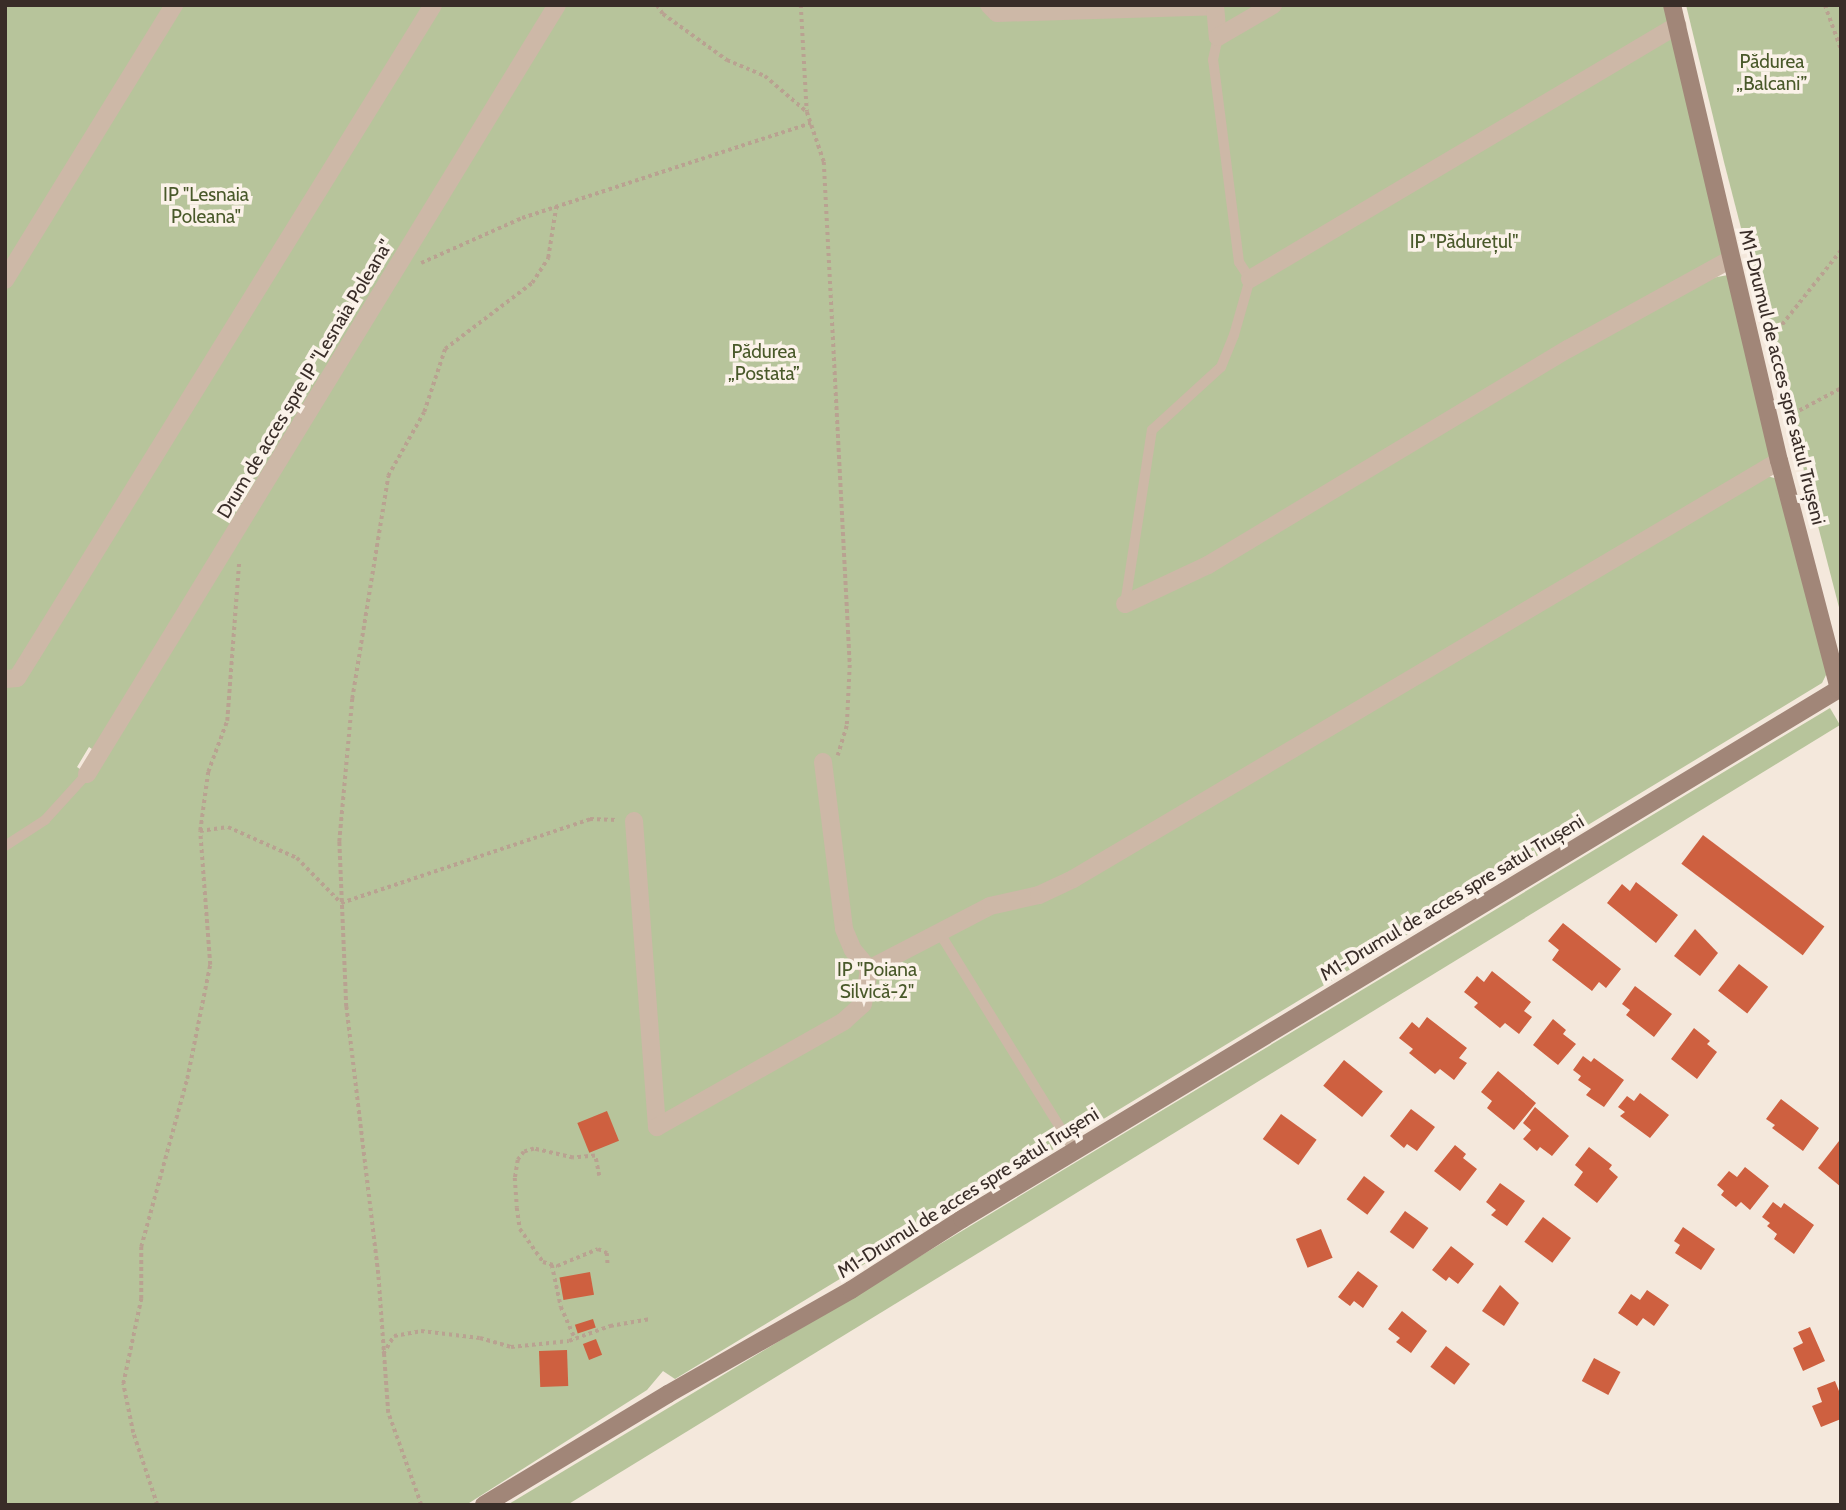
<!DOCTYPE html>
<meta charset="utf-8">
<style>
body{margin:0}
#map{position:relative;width:1846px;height:1510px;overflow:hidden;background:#f4e8dc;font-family:Cabin,sans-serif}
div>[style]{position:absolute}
.green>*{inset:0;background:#b7c49b}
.building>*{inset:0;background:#ce6040;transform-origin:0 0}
.path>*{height:3.5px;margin-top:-1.75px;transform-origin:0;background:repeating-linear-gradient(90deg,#b9a291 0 3.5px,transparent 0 7px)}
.lane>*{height:10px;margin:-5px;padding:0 5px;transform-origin:5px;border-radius:5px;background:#cdb8a7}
.street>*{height:18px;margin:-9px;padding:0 9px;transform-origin:9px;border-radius:9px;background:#cdb8a7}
.secondary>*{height:18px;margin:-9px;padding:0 9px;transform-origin:9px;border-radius:9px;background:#a18678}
span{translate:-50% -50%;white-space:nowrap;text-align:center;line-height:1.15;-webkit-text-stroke:7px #fbf2e9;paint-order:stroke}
.park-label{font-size:19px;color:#49592a}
.street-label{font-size:19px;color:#392d28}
.frame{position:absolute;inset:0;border:7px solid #392d28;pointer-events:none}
</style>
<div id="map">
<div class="green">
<i style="clip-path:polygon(evenodd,5px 5px,1665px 5px,1675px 36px,1723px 254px,1712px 278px,1728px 275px,1771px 455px,1767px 476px,1778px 479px,1827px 673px,1822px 683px,675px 1379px,663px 1371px,647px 1390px,466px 1505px,5px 1505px,5px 5px,89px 747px,105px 758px,93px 778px,77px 767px,89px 747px)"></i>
<i style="clip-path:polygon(1686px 5px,1841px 5px,1841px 615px,1724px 162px)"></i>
<i style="clip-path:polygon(1830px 708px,1840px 725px,567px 1505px,507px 1505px)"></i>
</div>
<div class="building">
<i style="left:1703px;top:835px;width:152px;height:36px;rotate:37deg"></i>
<i style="clip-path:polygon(1636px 882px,1678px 915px,1656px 943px,1607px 903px,1622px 884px,1630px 891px)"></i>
<i style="clip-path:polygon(1563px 923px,1621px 969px,1606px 988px,1599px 982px,1592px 991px,1552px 960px,1559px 950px,1548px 941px)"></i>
<i style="clip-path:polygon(1695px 929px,1718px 953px,1700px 976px,1674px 956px)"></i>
<i style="left:1739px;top:964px;width:37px;height:34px;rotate:38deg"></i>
<i style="clip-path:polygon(1492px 971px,1531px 1002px,1524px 1011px,1532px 1017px,1519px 1034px,1505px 1023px,1500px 1028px,1474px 1007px,1478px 1003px,1464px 992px,1477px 976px,1484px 982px)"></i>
<i style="clip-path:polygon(1635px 986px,1672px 1014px,1654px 1037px,1626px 1015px,1630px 1010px,1622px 1004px)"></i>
<i style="clip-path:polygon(1427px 1017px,1467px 1048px,1459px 1058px,1467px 1063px,1454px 1080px,1440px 1069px,1435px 1074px,1409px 1053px,1413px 1049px,1399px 1038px,1412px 1022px,1419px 1028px)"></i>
<i style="clip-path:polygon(1553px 1019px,1566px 1030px,1563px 1034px,1576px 1044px,1558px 1065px,1533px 1045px)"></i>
<i style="clip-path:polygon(1694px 1028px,1710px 1041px,1707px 1044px,1717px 1052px,1697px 1079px,1671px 1059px)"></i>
<i style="clip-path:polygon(1583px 1056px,1591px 1062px,1594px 1058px,1624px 1080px,1604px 1107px,1586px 1095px,1591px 1089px,1578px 1080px,1581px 1076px,1573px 1070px)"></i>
<i style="left:1344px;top:1060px;width:50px;height:33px;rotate:39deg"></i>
<i style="clip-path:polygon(1498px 1071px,1536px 1103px,1514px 1130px,1487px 1108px,1492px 1101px,1481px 1092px)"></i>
<i style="clip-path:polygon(1640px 1093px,1669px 1115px,1650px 1138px,1620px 1116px,1625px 1112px,1618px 1107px,1627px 1096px,1634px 1101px)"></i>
<i style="clip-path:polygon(1781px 1099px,1819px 1128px,1803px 1151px,1772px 1128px,1775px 1125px,1766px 1119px)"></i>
<i style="clip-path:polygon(1535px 1107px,1569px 1136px,1552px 1156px,1540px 1147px,1537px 1151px,1523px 1139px,1531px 1130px,1523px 1123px)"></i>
<i style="clip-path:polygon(1411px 1109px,1435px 1127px,1417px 1151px,1407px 1144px,1404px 1148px,1390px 1136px)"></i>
<i style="left:607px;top:1111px;width:32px;height:32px;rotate:68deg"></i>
<i style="left:1281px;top:1114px;width:44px;height:31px;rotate:36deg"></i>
<i style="clip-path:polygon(1839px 1141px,1841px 1142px,1841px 1187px,1818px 1168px)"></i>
<i style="clip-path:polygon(1455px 1145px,1466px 1154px,1463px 1158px,1477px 1169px,1460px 1191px,1434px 1171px)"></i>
<i style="clip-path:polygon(1589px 1147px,1612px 1165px,1609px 1169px,1618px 1177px,1597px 1203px,1574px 1185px,1583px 1172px,1575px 1165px)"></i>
<i style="clip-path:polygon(1745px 1167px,1769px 1186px,1750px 1210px,1741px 1202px,1736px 1207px,1721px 1195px,1724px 1191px,1717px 1185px,1729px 1171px,1737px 1177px)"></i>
<i style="left:1364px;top:1176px;width:26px;height:29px;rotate:37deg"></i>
<i style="clip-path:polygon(1500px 1183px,1525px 1201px,1507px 1226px,1491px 1215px,1496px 1210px,1486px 1202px)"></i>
<i style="clip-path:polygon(1773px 1202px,1781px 1208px,1784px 1203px,1814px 1225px,1794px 1254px,1774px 1239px,1777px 1234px,1767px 1226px,1770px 1223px,1762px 1217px)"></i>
<i style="left:1405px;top:1211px;width:29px;height:26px;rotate:36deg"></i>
<i style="left:1543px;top:1217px;width:35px;height:31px;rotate:37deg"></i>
<i style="clip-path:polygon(1683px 1227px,1715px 1249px,1701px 1270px,1675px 1253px,1680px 1245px,1674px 1241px)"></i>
<i style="left:1321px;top:1229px;width:31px;height:27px;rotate:68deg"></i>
<i style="clip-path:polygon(1451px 1246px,1474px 1264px,1458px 1284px,1449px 1277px,1446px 1281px,1432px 1270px)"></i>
<i style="clip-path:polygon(1358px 1271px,1378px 1286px,1363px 1308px,1354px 1301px,1350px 1306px,1338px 1297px)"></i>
<i style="left:590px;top:1272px;width:23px;height:31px;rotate:80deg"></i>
<i style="clip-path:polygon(1500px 1285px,1519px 1303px,1504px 1326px,1482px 1311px)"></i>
<i style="clip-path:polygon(1647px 1290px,1669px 1305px,1654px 1326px,1643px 1318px,1637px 1326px,1618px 1313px,1631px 1294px,1640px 1300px)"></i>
<i style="clip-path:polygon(1402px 1311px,1427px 1331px,1411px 1353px,1396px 1342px,1400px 1338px,1388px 1329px)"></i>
<i style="left:593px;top:1319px;width:9px;height:19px;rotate:72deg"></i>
<i style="clip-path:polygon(1810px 1327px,1825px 1361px,1803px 1371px,1793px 1348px,1803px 1343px,1798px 1332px)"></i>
<i style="left:596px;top:1339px;width:17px;height:14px;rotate:69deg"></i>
<i style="left:1446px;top:1346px;width:30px;height:26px;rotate:37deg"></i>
<i style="left:567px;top:1350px;width:36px;height:28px;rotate:88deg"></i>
<i style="left:1594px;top:1358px;width:30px;height:26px;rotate:28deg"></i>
<i style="clip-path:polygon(1835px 1381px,1841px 1396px,1841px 1419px,1821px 1427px,1812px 1406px,1822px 1402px,1817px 1388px)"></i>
</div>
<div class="path">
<i style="left:657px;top:5px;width:11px;rotate:56deg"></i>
<i style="left:663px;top:14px;width:79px;rotate:35.7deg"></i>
<i style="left:727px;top:60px;width:41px;rotate:22.8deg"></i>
<i style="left:765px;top:76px;width:55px;rotate:40.6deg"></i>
<i style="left:801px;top:5px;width:107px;rotate:86.8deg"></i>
<i style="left:807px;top:112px;width:53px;rotate:71.2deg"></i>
<i style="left:824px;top:162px;width:504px;rotate:87.04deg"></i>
<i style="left:850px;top:665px;width:61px;rotate:92.8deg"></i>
<i style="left:847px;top:726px;width:31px;rotate:107deg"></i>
<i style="left:1825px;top:5px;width:47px;rotate:70deg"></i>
<i style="left:421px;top:263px;width:111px;rotate:-24deg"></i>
<i style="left:522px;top:218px;width:304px;rotate:-18.2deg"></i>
<i style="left:1769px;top:341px;width:116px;rotate:-51.6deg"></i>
<i style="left:1787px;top:417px;width:61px;rotate:-28.2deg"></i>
<i style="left:200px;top:831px;width:28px;rotate:-8deg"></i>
<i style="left:228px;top:827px;width:76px;rotate:24.2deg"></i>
<i style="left:297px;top:858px;width:63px;rotate:45.6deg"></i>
<i style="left:341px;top:903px;width:263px;rotate:-18.6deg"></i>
<i style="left:590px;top:819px;width:27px;rotate:2deg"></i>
<i style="left:599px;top:1176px;width:20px;rotate:-101deg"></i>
<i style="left:595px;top:1156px;width:22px;rotate:175deg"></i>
<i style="left:573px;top:1158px;width:40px;rotate:-167deg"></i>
<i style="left:534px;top:1149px;width:10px;rotate:163deg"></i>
<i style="left:524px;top:1152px;width:10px;rotate:127deg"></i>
<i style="left:518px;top:1160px;width:18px;rotate:99deg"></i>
<i style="left:515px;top:1178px;width:30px;rotate:86deg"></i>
<i style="left:517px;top:1208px;width:21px;rotate:82deg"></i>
<i style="left:520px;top:1229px;width:40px;rotate:55.1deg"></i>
<i style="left:543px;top:1262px;width:15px;rotate:16deg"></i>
<i style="left:557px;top:1266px;width:44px;rotate:-22.5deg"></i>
<i style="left:598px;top:1249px;width:10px;rotate:24deg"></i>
<i style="left:607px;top:1253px;width:13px;rotate:86deg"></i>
<i style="left:552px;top:1265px;width:43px;rotate:77.9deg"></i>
<i style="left:561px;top:1307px;width:35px;rotate:66deg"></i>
<i style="left:383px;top:1354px;width:21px;rotate:-59deg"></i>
<i style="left:394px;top:1336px;width:27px;rotate:-10deg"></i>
<i style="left:421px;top:1331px;width:59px;rotate:6.8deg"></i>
<i style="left:480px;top:1338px;width:32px;rotate:16deg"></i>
<i style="left:511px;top:1347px;width:58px;rotate:-5.9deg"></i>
<i style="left:569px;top:1341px;width:44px;rotate:-20.1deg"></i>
<i style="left:610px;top:1326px;width:41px;rotate:-9.9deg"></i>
<i style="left:157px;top:1505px;width:76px;rotate:-108.4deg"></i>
<i style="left:133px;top:1433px;width:50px;rotate:-101.5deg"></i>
<i style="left:123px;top:1384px;width:87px;rotate:-78deg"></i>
<i style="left:141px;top:1299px;width:52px;rotate:-90deg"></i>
<i style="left:141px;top:1247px;width:174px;rotate:-74.7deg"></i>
<i style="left:187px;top:1079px;width:116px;rotate:-78.6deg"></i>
<i style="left:210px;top:965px;width:134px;rotate:-94.3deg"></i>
<i style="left:200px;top:831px;width:60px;rotate:-82.3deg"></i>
<i style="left:208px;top:772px;width:54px;rotate:-69.6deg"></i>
<i style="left:227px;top:721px;width:159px;rotate:-85.7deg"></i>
<i style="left:421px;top:1505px;width:98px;rotate:-109.7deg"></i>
<i style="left:388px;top:1413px;width:139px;rotate:-94.1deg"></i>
<i style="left:378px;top:1274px;width:269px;rotate:-96.8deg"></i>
<i style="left:346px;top:1007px;width:165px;rotate:-92.4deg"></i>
<i style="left:339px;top:842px;width:144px;rotate:-84.8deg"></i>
<i style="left:352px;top:699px;width:226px;rotate:-80.8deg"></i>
<i style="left:388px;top:476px;width:73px;rotate:-60.6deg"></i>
<i style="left:424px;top:412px;width:66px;rotate:-71.6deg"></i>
<i style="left:445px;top:349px;width:109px;rotate:-37.2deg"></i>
<i style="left:532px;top:283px;width:30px;rotate:-57deg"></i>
<i style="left:548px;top:258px;width:52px;rotate:-81.1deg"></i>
</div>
<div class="lane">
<i style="left:1125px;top:604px;width:176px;rotate:-81.2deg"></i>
<i style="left:1152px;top:430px;width:93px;rotate:-42.4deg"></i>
<i style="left:1221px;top:367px;width:35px;rotate:-68deg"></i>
<i style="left:1234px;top:335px;width:58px;rotate:-74.1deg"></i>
<i style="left:1250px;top:279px;width:20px;rotate:-123deg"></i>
<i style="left:1239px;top:262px;width:204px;rotate:-97.3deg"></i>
<i style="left:1213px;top:60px;width:24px;rotate:-78deg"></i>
<i style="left:5px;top:846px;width:48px;rotate:-33deg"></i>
<i style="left:45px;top:820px;width:62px;rotate:-47.6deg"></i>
<i style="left:939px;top:932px;width:258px;rotate:58.2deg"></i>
</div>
<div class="street">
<i style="left:989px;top:5px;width:11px;rotate:45deg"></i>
<i style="left:997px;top:13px;width:218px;rotate:-1.8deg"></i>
<i style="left:1215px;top:5px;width:32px;rotate:85deg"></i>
<i style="left:1218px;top:37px;width:64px;rotate:-30.2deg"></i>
<i style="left:1250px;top:279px;width:497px;rotate:-30.7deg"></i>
<i style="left:5px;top:280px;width:323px;rotate:-58.4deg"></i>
<i style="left:1125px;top:604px;width:92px;rotate:-25.2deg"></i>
<i style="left:1208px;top:565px;width:420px;rotate:-31deg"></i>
<i style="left:1568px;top:349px;width:186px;rotate:-28.9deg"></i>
<i style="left:6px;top:679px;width:11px;rotate:-5deg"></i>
<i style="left:17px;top:678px;width:28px;rotate:-58deg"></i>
<i style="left:32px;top:654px;width:763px;rotate:-58.29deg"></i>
<i style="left:823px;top:762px;width:168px;rotate:82.8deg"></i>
<i style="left:844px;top:929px;width:23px;rotate:67deg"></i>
<i style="left:853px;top:950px;width:25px;rotate:50deg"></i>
<i style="left:87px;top:774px;width:901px;rotate:-58.57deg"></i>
<i style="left:634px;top:821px;width:307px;rotate:85.7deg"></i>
<i style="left:657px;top:1127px;width:215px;rotate:-29.5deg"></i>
<i style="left:844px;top:1021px;width:25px;rotate:-42deg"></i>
<i style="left:863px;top:1004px;width:36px;rotate:-80deg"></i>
<i style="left:869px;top:969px;width:136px;rotate:-27.5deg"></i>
<i style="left:990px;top:906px;width:50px;rotate:-12.7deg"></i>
<i style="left:1039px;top:895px;width:38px;rotate:-25deg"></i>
<i style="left:1073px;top:879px;width:820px;rotate:-30.63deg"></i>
</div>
<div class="secondary">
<i style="left:484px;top:1505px;width:215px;rotate:-31.1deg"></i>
<i style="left:668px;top:1394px;width:210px;rotate:-29.6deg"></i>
<i style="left:851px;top:1290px;width:132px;rotate:-32.6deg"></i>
<i style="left:962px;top:1219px;width:1025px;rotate:-31.15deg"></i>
<i style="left:1839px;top:689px;width:236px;rotate:-104.7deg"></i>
<i style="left:1779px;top:461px;width:468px;rotate:-103.2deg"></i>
</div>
<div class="park-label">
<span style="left:1772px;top:73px">Pădurea<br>„Balcani”</span>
<span style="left:206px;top:206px">IP "Lesnaia<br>Poleana"</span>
<span style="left:1464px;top:242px">IP "Pădurețul"</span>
<span style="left:764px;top:363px">Pădurea<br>„Postata”</span>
<span style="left:877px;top:981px">IP "Poiana<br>Silvică-2"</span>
</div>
<div class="street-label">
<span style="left:1782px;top:377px;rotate:76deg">M1-Drumul de acces spre satul Trușeni</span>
<span style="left:305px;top:379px;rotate:-59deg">Drum de acces spre IP "Lesnaia Poleana"</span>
<span style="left:1452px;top:898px;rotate:-31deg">M1-Drumul de acces spre satul Trușeni</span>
<span style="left:968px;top:1193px;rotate:-32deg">M1-Drumul de acces spre satul Trușeni</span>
</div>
<div class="frame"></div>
</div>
